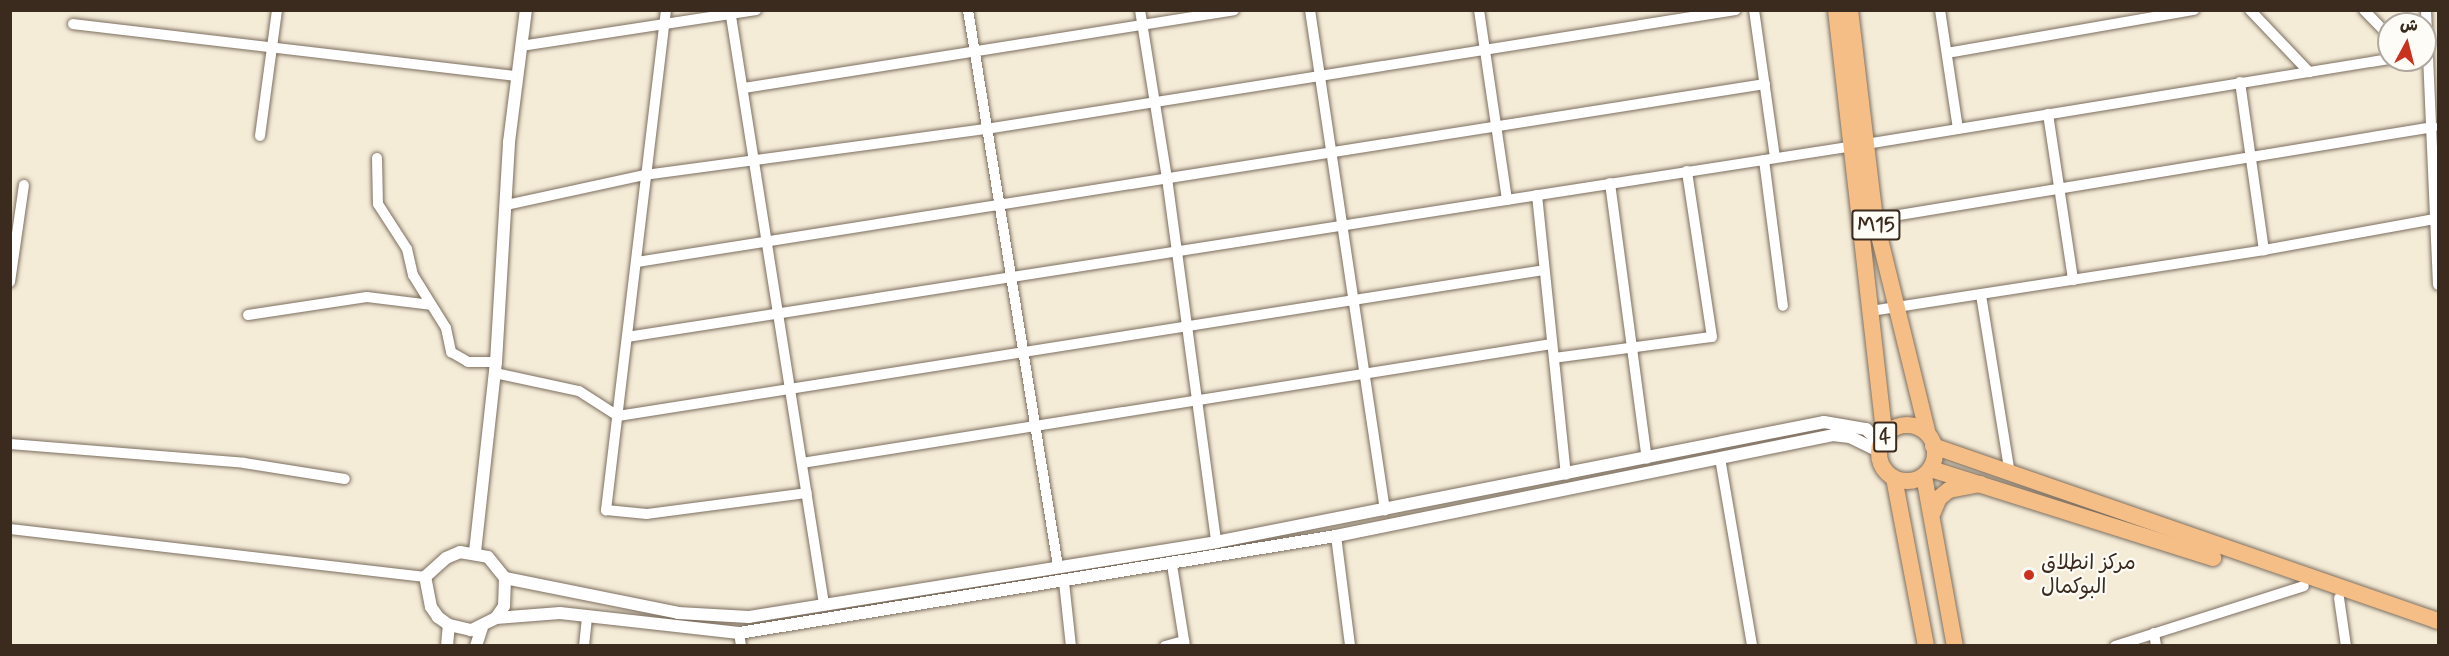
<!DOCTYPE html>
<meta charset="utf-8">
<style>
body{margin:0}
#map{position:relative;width:2449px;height:656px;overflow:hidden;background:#f5ecd8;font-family:Mynerve,"Playpen Sans Arabic",sans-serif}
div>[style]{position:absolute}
.roads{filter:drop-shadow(0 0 2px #7c6e5f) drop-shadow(0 0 2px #7c6e5f)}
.minor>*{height:10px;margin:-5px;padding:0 5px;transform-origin:5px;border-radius:5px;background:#fff}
.tertiary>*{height:12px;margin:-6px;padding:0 6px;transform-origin:6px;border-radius:6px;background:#fff}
.primary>*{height:16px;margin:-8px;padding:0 8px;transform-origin:8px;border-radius:8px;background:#f6be87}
.trunk>*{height:16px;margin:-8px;padding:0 8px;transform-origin:8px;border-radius:8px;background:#f6be87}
.trunk>.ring{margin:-8px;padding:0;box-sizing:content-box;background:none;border:16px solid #f6be87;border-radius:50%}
.dots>*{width:16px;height:16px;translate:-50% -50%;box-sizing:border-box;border:3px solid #fdfcf7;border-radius:50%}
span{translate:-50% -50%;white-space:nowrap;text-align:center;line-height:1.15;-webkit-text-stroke:4.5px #fdfcf7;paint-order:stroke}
.shield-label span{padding:2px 4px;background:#fdfcf7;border:2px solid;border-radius:4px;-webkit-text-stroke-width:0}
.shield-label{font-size:20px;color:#3b2a1e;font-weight:700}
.poi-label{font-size:21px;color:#3b2a1e}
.left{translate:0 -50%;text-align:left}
.frame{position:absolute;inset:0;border:12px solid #3b2a1e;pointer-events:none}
.north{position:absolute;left:2377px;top:12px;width:60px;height:60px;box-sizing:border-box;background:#fdfcf7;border:2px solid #afa8a0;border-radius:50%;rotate:7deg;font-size:16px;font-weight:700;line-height:24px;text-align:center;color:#3b2a1e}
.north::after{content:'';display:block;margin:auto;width:21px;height:27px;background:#c8321e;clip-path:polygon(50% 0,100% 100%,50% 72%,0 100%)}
</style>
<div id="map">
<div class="roads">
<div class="minor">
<i style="left:666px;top:10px;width:504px;rotate:96.84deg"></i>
<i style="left:606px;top:510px;width:41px;rotate:5.6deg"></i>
<i style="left:647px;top:514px;width:161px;rotate:-7.5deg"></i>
<i style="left:730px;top:10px;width:601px;rotate:81.01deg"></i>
<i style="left:968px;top:10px;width:563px;rotate:80.81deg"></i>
<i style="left:1140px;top:10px;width:170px;rotate:80.9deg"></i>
<i style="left:1167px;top:178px;width:367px;rotate:82.3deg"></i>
<i style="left:1310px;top:10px;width:506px;rotate:81.47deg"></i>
<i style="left:1479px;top:10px;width:192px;rotate:81.6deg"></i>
<i style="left:1754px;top:10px;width:149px;rotate:81.9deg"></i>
<i style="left:1940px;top:10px;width:120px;rotate:81.4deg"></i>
<i style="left:2250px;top:10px;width:86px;rotate:46.4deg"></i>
<i style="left:2364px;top:10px;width:36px;rotate:46deg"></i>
<i style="left:2426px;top:10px;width:275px;rotate:87.5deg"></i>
<i style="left:73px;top:24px;width:448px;rotate:6.7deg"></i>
<i style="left:521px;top:46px;width:238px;rotate:-8.7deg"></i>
<i style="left:1947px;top:53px;width:251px;rotate:-9.9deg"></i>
<i style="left:2240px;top:82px;width:170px;rotate:81.9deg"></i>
<i style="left:744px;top:88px;width:496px;rotate:-9deg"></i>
<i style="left:2048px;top:114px;width:168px;rotate:81.4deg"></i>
<i style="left:260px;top:136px;width:127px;rotate:-82.3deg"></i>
<i style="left:1866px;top:144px;width:530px;rotate:-9.23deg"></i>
<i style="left:377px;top:158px;width:46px;rotate:88.8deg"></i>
<i style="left:378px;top:204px;width:54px;rotate:57.2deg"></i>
<i style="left:407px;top:249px;width:27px;rotate:77deg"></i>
<i style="left:413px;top:275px;width:62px;rotate:58.1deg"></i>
<i style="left:446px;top:328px;width:25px;rotate:78deg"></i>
<i style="left:451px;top:352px;width:20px;rotate:30deg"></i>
<i style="left:468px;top:362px;width:28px"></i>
<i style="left:1764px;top:160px;width:147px;rotate:82.6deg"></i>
<i style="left:1610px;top:183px;width:278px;rotate:82.4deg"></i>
<i style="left:1537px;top:195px;width:281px;rotate:84.1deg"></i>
<i style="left:506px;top:205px;width:142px;rotate:-12.2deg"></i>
<i style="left:645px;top:175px;width:344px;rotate:-7.7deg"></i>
<i style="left:986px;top:129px;width:759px;rotate:-9.02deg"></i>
<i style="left:1875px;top:219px;width:566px;rotate:-9.36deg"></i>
<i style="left:637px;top:262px;width:1142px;rotate:-8.97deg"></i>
<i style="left:10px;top:282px;width:98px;rotate:-81.8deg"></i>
<i style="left:1981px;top:295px;width:182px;rotate:80.8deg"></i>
<i style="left:1871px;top:311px;width:398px;rotate:-8.8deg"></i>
<i style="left:2264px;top:250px;width:174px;rotate:-10.3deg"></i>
<i style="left:248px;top:315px;width:120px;rotate:-8.6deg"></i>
<i style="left:367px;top:297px;width:64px;rotate:7.1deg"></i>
<i style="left:627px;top:337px;width:1241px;rotate:-8.85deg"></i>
<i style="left:1554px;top:358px;width:159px;rotate:-7.6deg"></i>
<i style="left:1712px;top:337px;width:168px;rotate:-98.6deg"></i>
<i style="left:495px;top:373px;width:86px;rotate:12.1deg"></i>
<i style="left:579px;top:391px;width:46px;rotate:32.7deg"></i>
<i style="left:618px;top:416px;width:937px;rotate:-8.96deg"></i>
<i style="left:10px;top:444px;width:235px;rotate:4.6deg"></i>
<i style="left:244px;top:463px;width:102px;rotate:9deg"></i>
<i style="left:1720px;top:458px;width:191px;rotate:80.3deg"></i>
<i style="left:802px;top:463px;width:759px;rotate:-9.02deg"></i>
<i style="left:10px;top:529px;width:418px;rotate:6.6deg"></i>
<i style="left:1336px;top:536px;width:111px;rotate:82.7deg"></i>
<i style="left:1172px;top:565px;width:82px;rotate:80.9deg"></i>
<i style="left:1064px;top:582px;width:64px;rotate:83.8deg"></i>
<i style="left:2339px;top:598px;width:49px;rotate:81.7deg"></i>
<i style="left:739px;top:633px;width:13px;rotate:81deg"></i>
<i style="left:2154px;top:633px;width:13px;rotate:81deg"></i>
<i style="left:584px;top:646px;width:30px;rotate:-84deg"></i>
<i style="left:1165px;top:646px;width:20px;rotate:-15deg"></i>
<i style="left:2115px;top:646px;width:198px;rotate:-17.6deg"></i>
</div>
<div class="tertiary">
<i style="left:460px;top:552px;width:28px;rotate:10deg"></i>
<i style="left:488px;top:557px;width:27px;rotate:51deg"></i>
<i style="left:505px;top:578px;width:28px;rotate:92deg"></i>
<i style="left:504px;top:606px;width:14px;rotate:124deg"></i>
<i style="left:496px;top:618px;width:28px;rotate:154deg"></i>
<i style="left:471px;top:630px;width:23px;rotate:-167deg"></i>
<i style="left:449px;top:625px;width:14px;rotate:-144deg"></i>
<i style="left:438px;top:617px;width:12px;rotate:-125deg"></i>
<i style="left:431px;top:607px;width:31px;rotate:-101deg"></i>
<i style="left:425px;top:577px;width:28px;rotate:-42deg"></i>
<i style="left:446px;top:558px;width:15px;rotate:-23deg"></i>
<i style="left:475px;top:552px;width:191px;rotate:-83.7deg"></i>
<i style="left:496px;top:362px;width:220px;rotate:-86.6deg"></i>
<i style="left:509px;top:142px;width:133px;rotate:-82.7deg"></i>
<i style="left:505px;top:578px;width:177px;rotate:11.4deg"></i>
<i style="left:678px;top:613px;width:71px;rotate:3.2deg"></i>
<i style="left:749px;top:617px;width:473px;rotate:-9.1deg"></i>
<i style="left:1216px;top:542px;width:620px;rotate:-11.16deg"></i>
<i style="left:1824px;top:422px;width:43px;rotate:9.5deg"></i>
<i style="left:1866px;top:429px;width:21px;rotate:45deg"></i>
<i style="left:496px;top:618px;width:64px;rotate:-4.5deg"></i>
<i style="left:560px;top:613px;width:180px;rotate:6.4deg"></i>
<i style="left:739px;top:633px;width:605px;rotate:-9.23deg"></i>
<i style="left:1336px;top:536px;width:507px;rotate:-11.49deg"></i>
<i style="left:1833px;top:435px;width:17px;rotate:7deg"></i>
<i style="left:1850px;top:437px;width:32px;rotate:26deg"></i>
<i style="left:447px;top:646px;width:21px;rotate:-85deg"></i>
<i style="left:476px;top:646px;width:20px;rotate:-72deg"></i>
</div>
<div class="primary">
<i style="left:1933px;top:446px;width:534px;rotate:19.11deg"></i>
<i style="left:1931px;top:469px;width:296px;rotate:17.5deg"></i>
</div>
<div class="trunk">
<i style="left:1836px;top:10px;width:430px;rotate:83.5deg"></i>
<i style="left:1850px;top:10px;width:210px;rotate:83.2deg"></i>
<i style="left:1875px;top:219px;width:221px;rotate:76.2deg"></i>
<i class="ring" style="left:1879px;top:425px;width:40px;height:40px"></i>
<i style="left:1924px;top:476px;width:173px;rotate:79.7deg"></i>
<i style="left:1894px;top:478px;width:171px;rotate:79.2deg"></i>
<i style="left:1933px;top:512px;width:15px;rotate:-67deg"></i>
<i style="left:1939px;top:498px;width:13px;rotate:-39deg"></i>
<i style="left:1949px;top:490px;width:32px;rotate:-11deg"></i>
</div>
</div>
<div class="dots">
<i style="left:2029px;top:575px;background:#c8321e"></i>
</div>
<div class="shield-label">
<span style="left:1876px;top:225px">M15</span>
<span style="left:1885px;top:437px">4</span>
</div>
<div class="poi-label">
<span class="left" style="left:2041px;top:575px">مركز انطلاق<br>البوكمال</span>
</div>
<div class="frame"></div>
<div class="north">ش</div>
</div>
